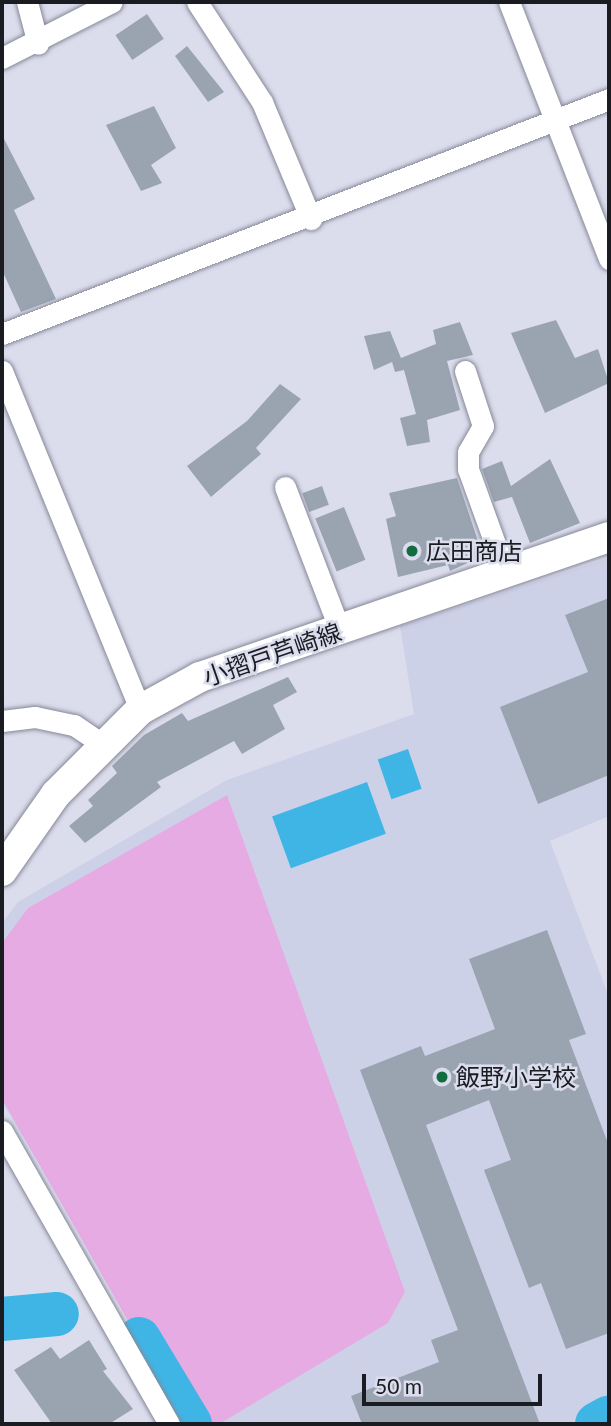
<!DOCTYPE html>
<meta charset="utf-8">
<style>
body{margin:0}
#map{position:relative;width:611px;height:1426px;overflow:hidden;background:#dbdded;font-family:Lato,"Noto Sans JP",sans-serif}
div>[style]{position:absolute}
.built>*{inset:0;background:#cdd1e8}
.green>*{inset:0;background:#e7abe4}
.water>*{inset:0;background:#3fb5e6;transform-origin:0 0}
.river>*{height:44px;margin:-22px;padding:0 22px;transform-origin:22px;border-radius:22px;background:#3fb5e6}
.building>*{inset:0;background:#9aa4b1;transform-origin:0 0}
.roads{filter:drop-shadow(0 0 2px #868897) drop-shadow(0 0 2px #868897)}
.minor>*{height:21px;margin:-10.5px;padding:0 10.5px;transform-origin:10.5px;border-radius:10.5px;background:#fff}
.secondary>*{height:30px;margin:-15px;padding:0 15px;transform-origin:15px;border-radius:15px;background:#fff}
.dots>*{width:19px;height:19px;translate:-50% -50%;box-sizing:border-box;border:4px solid #dbdded;border-radius:50%}
span{translate:-50% -50%;white-space:nowrap;text-align:center;line-height:1.15;-webkit-text-stroke:5px #dbdded;paint-order:stroke}
.poi-label{font-size:24px;color:#1b1c22}
.left{translate:0 -50%;text-align:left}
.street-label{font-size:24px;color:#1b1c22}
.frame{position:absolute;inset:0;border:4px solid #1b1c22;pointer-events:none}
.scale{position:absolute;left:362px;top:1374px;width:180px;height:32px;box-sizing:border-box;border:4px solid #1b1c22;border-top:0;padding-left:9px;font-size:21px;line-height:24px;white-space:nowrap;color:#1b1c22;-webkit-text-stroke:5px #dbdded;paint-order:stroke}
</style>
<div id="map">
<div class="built">
<i style="clip-path:polygon(609px 558px,609px 816px,550px 841px,609px 997px,609px 1400px,570px 1424px,196px 1424px,2px 1102px,2px 923px,18px 902px,227px 780px,414px 714px,400px 626px)"></i>
</div>
<div class="green">
<i style="clip-path:polygon(227px 795px,405px 1292px,388px 1323px,219px 1424px,207px 1424px,157px 1328px,131px 1326px,2px 1099px,2px 943px,28px 908px)"></i>
</div>
<div class="water">
<i style="left:408px;top:749px;width:42px;height:32px;rotate:71deg"></i>
<i style="left:367px;top:782px;width:55px;height:101px;rotate:70deg"></i>
</div>
<div class="river">
<i style="left:2px;top:1319px;width:55px;rotate:-5.2deg"></i>
<i style="left:139px;top:1339px;width:99px;rotate:59deg"></i>
<i style="left:597px;top:1424px;width:13px;rotate:-29deg"></i>
</div>
<div class="building">
<i style="left:147px;top:14px;width:30px;height:38px;rotate:56deg"></i>
<i style="clip-path:polygon(187px 46px,224px 92px,208px 102px,175px 56px)"></i>
<i style="clip-path:polygon(154px 106px,176px 148px,151px 165px,162px 183px,141px 191px,106px 125px)"></i>
<i style="clip-path:polygon(2px 135px,35px 199px,14px 210px,56px 299px,21px 312px,2px 270px)"></i>
<i style="clip-path:polygon(556px 320px,575px 358px,598px 349px,609px 383px,545px 413px,511px 333px)"></i>
<i style="clip-path:polygon(460px 322px,473px 355px,447px 361px,460px 410px,427px 420px,430px 442px,407px 446px,400px 418px,416px 414px,404px 370px,395px 372px,392px 362px,374px 370px,364px 336px,390px 331px,401px 358px,436px 344px,433px 330px)"></i>
<i style="clip-path:polygon(280px 384px,301px 399px,256px 448px,261px 454px,211px 497px,187px 466px,247px 421px)"></i>
<i style="clip-path:polygon(550px 459px,580px 523px,530px 543px,512px 497px,494px 502px,482px 469px,502px 461px,511px 486px)"></i>
<i style="clip-path:polygon(457px 478px,483px 556px,450px 571px,448px 565px,398px 577px,386px 519px,396px 516px,389px 493px)"></i>
<i style="left:322px;top:486px;width:20px;height:21px;rotate:70deg"></i>
<i style="left:344px;top:507px;width:57px;height:31px;rotate:68deg"></i>
<i style="clip-path:polygon(609px 598px,609px 775px,538px 804px,500px 707px,588px 672px,565px 615px)"></i>
<i style="clip-path:polygon(288px 677px,297px 692px,273px 705px,285px 729px,242px 754px,234px 741px,157px 782px,161px 787px,85px 843px,69px 826px,93px 806px,88px 800px,117px 773px,112px 766px,144px 735px,182px 713px,188px 721px)"></i>
<i style="clip-path:polygon(547px 930px,586px 1034px,569px 1040px,609px 1146px,609px 1333px,566px 1349px,541px 1283px,529px 1288px,484px 1170px,511px 1160px,489px 1100px,426px 1125px,540px 1424px,362px 1424px,351px 1396px,439px 1362px,431px 1340px,458px 1330px,360px 1070px,421px 1046px,425px 1056px,495px 1029px,469px 959px)"></i>
<i style="clip-path:polygon(89px 1340px,107px 1369px,103px 1371px,133px 1409px,109px 1424px,52px 1424px,14px 1370px,51px 1347px,60px 1359px)"></i>
</div>
<div class="roads">
<div class="minor">
<i style="left:27px;top:2px;width:43px;rotate:75.3deg"></i>
<i style="left:197px;top:2px;width:119px;rotate:57deg"></i>
<i style="left:262px;top:102px;width:127px;rotate:67.3deg"></i>
<i style="left:509px;top:2px;width:276px;rotate:68.7deg"></i>
<i style="left:2px;top:58px;width:123px;rotate:-27deg"></i>
<i style="left:2px;top:334px;width:651px;rotate:-21.16deg"></i>
<i style="left:2px;top:371px;width:366px;rotate:67.8deg"></i>
<i style="left:465px;top:371px;width:58px;rotate:71.9deg"></i>
<i style="left:483px;top:426px;width:30px;rotate:120deg"></i>
<i style="left:468px;top:452px;width:17px;rotate:90deg"></i>
<i style="left:468px;top:469px;width:112px;rotate:70.1deg"></i>
<i style="left:285px;top:487px;width:153px;rotate:69deg"></i>
<i style="left:2px;top:721px;width:33px;rotate:-7deg"></i>
<i style="left:35px;top:717px;width:40px;rotate:12deg"></i>
<i style="left:74px;top:725px;width:32px;rotate:34deg"></i>
<i style="left:2px;top:1131px;width:337px;rotate:60.3deg"></i>
</div>
<div class="secondary">
<i style="left:2px;top:871px;width:94px;rotate:-55deg"></i>
<i style="left:56px;top:794px;width:119px;rotate:-45deg"></i>
<i style="left:140px;top:710px;width:68px;rotate:-28.8deg"></i>
<i style="left:200px;top:677px;width:432px;rotate:-18.9deg"></i>
</div>
</div>
<div class="dots">
<i style="left:412px;top:551px;background:#116c40"></i>
<i style="left:442px;top:1077px;background:#116c40"></i>
</div>
<div class="poi-label">
<span class="left" style="left:426px;top:551px">広田商店</span>
<span class="left" style="left:456px;top:1077px">飯野小学校</span>
</div>
<div class="street-label">
<span style="left:272px;top:654px;rotate:-19deg">小摺戸芦崎線</span>
</div>
<div class="frame"></div>
<div class="scale">50 m</div>
</div>
